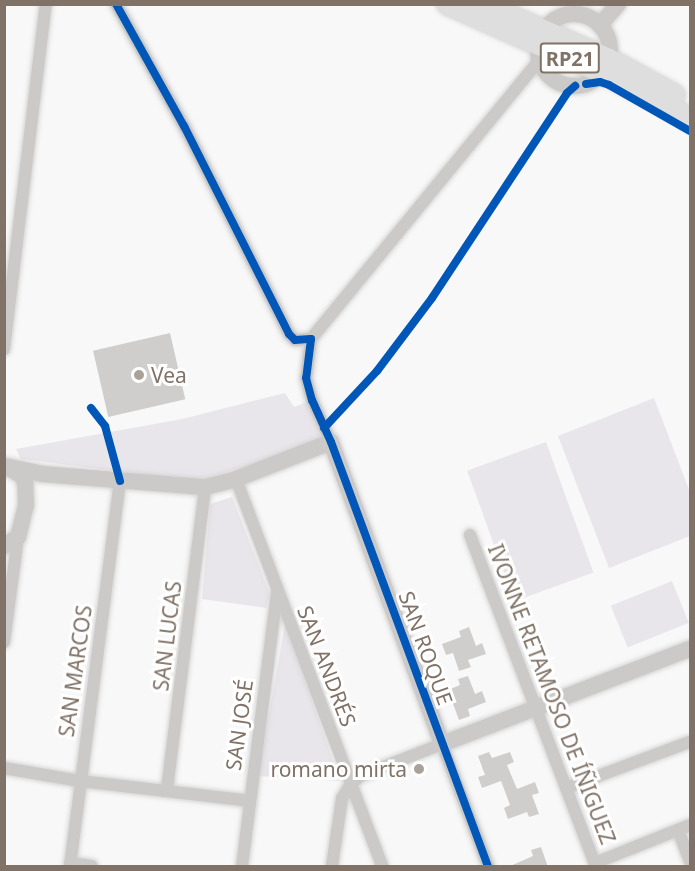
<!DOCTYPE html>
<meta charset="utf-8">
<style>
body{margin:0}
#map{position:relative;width:695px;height:871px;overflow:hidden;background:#f8f8f8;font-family:"Noto Sans",sans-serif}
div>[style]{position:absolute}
.green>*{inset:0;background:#e9e6eb;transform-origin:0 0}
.building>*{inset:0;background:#d0cecd;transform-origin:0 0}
.roads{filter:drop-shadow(0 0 2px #d5d4d3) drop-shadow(0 0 2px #d5d4d3)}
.minor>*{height:12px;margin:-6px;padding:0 6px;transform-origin:6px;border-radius:6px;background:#cbcac9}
.tertiary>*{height:16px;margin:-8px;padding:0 8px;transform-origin:8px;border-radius:8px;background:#cbcac9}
.tertiary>.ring{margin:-8px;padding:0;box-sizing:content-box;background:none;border:16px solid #cbcac9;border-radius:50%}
.primary>*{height:20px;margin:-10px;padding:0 10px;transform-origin:10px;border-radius:10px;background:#dfdede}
.cycleway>*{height:8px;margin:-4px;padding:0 4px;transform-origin:4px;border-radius:4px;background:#0057b8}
.dots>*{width:16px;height:16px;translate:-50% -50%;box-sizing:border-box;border:3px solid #fff;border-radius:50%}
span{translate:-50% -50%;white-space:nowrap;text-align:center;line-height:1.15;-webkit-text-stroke:6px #fff;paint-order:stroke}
.shield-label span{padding:2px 4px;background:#fff;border:2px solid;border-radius:4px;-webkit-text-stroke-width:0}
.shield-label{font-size:20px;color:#807266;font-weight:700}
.poi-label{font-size:21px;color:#807266}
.left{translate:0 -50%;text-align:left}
.right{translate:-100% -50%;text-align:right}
.street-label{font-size:21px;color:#807266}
.frame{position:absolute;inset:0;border:6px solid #807266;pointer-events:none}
</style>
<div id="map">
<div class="green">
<i style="clip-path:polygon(285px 393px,294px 407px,312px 400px,331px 442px,195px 481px,21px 459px,16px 449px,182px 419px)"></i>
<i style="clip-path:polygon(654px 398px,690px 492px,690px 536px,609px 568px,558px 436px)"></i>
<i style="left:546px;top:442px;width:139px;height:84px;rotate:70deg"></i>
<i style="clip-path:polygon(232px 497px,270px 594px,266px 608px,202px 599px,210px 504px)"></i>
<i style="left:672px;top:581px;width:45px;height:66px;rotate:68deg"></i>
<i style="clip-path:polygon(285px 624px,340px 781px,258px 776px)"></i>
</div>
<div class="building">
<i style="left:170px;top:333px;width:68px;height:79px;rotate:77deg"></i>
<i style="clip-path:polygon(469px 627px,476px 646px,482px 643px,486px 654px,468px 660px,471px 667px,459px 671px,453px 653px,446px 655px,442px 644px,461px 637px,459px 631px)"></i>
<i style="clip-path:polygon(468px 676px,475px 694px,482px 691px,486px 702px,468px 709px,470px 716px,459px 720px,452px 701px,445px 703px,441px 693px,460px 685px,458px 679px)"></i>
<i style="clip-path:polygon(489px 752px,492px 758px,510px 752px,514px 762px,507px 765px,517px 789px,535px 782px,539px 793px,532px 795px,539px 814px,529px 817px,527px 812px,508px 819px,504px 808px,510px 805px,501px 781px,482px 788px,478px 777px,485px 775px,478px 756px)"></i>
<i style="clip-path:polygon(541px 847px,548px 867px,508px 867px,533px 856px,531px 850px)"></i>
</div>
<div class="roads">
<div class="minor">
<i style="left:116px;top:4px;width:140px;rotate:60.9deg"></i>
<i style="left:184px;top:126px;width:233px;rotate:63.2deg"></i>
<i style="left:289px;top:334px;width:8px;rotate:45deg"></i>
<i style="left:295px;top:340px;width:16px;rotate:-4deg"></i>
<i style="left:311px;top:339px;width:39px;rotate:97deg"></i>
<i style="left:306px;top:378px;width:23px;rotate:75deg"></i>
<i style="left:312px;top:400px;width:46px;rotate:65.7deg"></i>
<i style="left:311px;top:339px;width:360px;rotate:-50.7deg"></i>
<i style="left:4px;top:349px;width:348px;rotate:-83.1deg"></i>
<i style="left:236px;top:479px;width:414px;rotate:69.3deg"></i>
<i style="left:470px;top:535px;width:354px;rotate:69.2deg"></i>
<i style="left:4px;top:642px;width:106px;rotate:-82.4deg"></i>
<i style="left:4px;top:768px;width:77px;rotate:9.7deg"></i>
<i style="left:80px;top:781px;width:170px;rotate:6.7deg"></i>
<i style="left:566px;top:788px;width:132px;rotate:-20.4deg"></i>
<i style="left:167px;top:789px;width:304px;rotate:-82.8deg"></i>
<i style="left:678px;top:830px;width:34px;rotate:69deg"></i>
<i style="left:70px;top:863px;width:22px;rotate:8deg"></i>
<i style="left:595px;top:863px;width:102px;rotate:-21.8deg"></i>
<i style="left:70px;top:866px;width:388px;rotate:-82.6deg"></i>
<i style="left:242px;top:866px;width:277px;rotate:-82.7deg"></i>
<i style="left:332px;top:866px;width:69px;rotate:-81.6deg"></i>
<i style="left:342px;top:798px;width:17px;rotate:-57deg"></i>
<i style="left:351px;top:784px;width:12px;rotate:-42deg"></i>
<i style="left:360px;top:776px;width:88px;rotate:-21.3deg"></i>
<i style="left:442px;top:744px;width:130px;rotate:69.3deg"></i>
</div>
<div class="tertiary">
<i class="ring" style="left:538px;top:14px;width:56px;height:56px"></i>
<i style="left:600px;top:25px;width:28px;rotate:-49deg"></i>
<i style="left:5px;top:466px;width:38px;rotate:12deg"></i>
<i style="left:42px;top:474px;width:164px;rotate:4.6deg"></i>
<i style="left:205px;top:487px;width:32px;rotate:-14deg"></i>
<i style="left:236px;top:479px;width:102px;rotate:-21.3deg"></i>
<i style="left:331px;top:442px;width:322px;rotate:69.8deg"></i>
<i style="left:442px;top:744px;width:266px;rotate:-21deg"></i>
<i style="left:4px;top:546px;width:17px;rotate:-33deg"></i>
<i style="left:18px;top:537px;width:32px;rotate:-76deg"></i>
<i style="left:26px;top:506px;width:25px;rotate:-92deg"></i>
<i style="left:25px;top:481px;width:7px;rotate:-124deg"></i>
<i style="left:21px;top:475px;width:14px;rotate:-150deg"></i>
</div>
<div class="primary">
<i style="left:447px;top:4px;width:170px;rotate:24deg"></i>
<i style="left:602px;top:73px;width:71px;rotate:25.8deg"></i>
<i style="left:666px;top:104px;width:28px;rotate:32deg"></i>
<i style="left:484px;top:4px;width:137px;rotate:23.7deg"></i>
<i style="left:609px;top:59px;width:75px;rotate:28.6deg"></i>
</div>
</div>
<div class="cycleway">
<i style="left:116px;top:4px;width:140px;rotate:60.9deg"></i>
<i style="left:184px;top:126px;width:233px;rotate:63.2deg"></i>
<i style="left:289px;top:334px;width:8px;rotate:45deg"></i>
<i style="left:295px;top:340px;width:16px;rotate:-4deg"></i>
<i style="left:311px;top:339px;width:39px;rotate:97deg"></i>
<i style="left:306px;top:378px;width:23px;rotate:75deg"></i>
<i style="left:312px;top:400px;width:46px;rotate:65.7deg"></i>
<i style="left:331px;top:442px;width:452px;rotate:69.7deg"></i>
<i style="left:586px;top:84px;width:14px;rotate:-8deg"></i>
<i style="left:600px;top:82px;width:9px;rotate:18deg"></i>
<i style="left:609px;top:85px;width:93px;rotate:29.6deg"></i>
<i style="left:91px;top:408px;width:23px;rotate:52deg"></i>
<i style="left:105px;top:426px;width:57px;rotate:74.7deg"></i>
<i style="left:324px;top:428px;width:78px;rotate:-47.1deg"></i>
<i style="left:377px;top:371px;width:91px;rotate:-53deg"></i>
<i style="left:432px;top:298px;width:245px;rotate:-56.6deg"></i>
<i style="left:567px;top:93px;width:11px;rotate:-41deg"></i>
</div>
<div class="dots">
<i style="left:139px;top:375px;background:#aaa199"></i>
<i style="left:419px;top:769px;background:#aaa199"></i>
</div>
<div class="shield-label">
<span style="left:570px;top:58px">RP21</span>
</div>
<div class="poi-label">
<span class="left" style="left:151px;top:375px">Vea</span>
<span class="right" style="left:407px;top:769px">romano mirta</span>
</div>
<div class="street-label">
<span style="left:167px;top:636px;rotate:-83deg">SAN LUCAS</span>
<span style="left:426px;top:648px;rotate:70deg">SAN ROQUE</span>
<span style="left:327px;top:666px;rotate:69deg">SAN ANDRÉS</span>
<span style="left:75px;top:671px;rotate:-82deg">SAN MARCOS</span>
<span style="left:552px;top:694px;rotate:69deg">IVONNE RETAMOSO DE ÍÑIGUEZ</span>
<span style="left:239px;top:725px;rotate:-82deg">SAN JOSÉ</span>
</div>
<div class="frame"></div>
</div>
